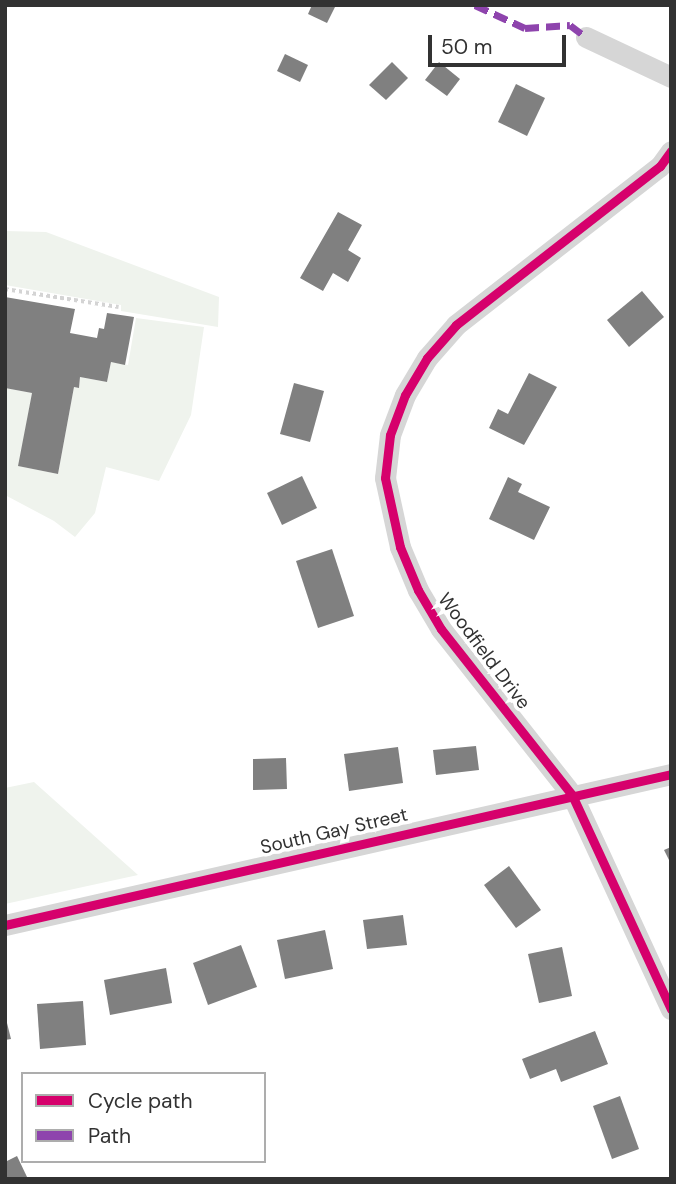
<!DOCTYPE html>
<html>
<head>
<meta charset="utf-8">
<style>
  body { margin:0 }
  #map { position:relative; width:676px; height:1184px; overflow:hidden; background:#fff; font-family:"DM Sans",sans-serif }
  div>[style] { position:absolute }
  [style*='--x'] { left:calc(var(--x)*1px); top:calc(var(--y)*1px); width:calc(var(--w)*1px); rotate:calc(var(--a)*1deg) }
  .green>* { inset:0; background:#eff3ed }
  .building>* { inset:0; background:#808080 }
  .path>* { height:3.5px; margin-top:-1.75px; transform-origin:0; background:repeating-linear-gradient(90deg,#d4d4d4 0 3.5px,transparent 0 7px) }
  .minor>* { height:21px; margin:-10.5px; padding:0 10.5px; transform-origin:10.5px; border-radius:10.5px; background:#d6d6d6 }
  .quiet>* { height:7px; margin-top:-3.5px; transform-origin:0; background:repeating-linear-gradient(90deg,#8e44ad 0 14px,transparent 0 21px) }
  .cycleway>* { height:9px; margin:-4.5px; padding:0 4.5px; transform-origin:4.5px; border-radius:4.5px; background:#d6006c }
  span { translate:-50% -50%; white-space:nowrap; text-align:center; line-height:1.15; -webkit-text-stroke:7px #fff; paint-order:stroke }
  .street-label { font-size:19px; color:#323232 }
  .frame { position:absolute; inset:0; border:7px solid #323232; pointer-events:none }
  .legend { position:absolute; left:21px; top:1072px; width:245px; height:91px; box-sizing:border-box; background:#fff; border:2px solid #adadad; margin:0; padding:9px 12px; list-style:none; font-size:21px; color:#323232 }
  .legend li { display:flex; align-items:center; gap:14px; height:35px }
  .legend b { width:35px; border:2px solid #adadad }
  .scale { position:absolute; left:428px; top:35px; width:138px; height:32px; box-sizing:border-box; border:4px solid #323232; border-top:0; padding-left:9px; font-size:21px; line-height:24px; white-space:nowrap; color:#323232; -webkit-text-stroke:5px #fff; paint-order:stroke }
</style>
</head>
<body>
<div id="map">
  <div class="green">
    <i style="clip-path:polygon(5px 231px,46px 232px,219px 297px,218px 327px,121px 311px,121px 305px,5px 285px)"></i>
    <i style="clip-path:polygon(136px 318px,204px 327px,191px 415px,159px 481px,106px 467px,95px 513px,75px 537px,54px 521px,5px 495px,5px 388px,32px 393px,19px 466px,58px 474px,74px 387px,79px 388px,80px 377px,107px 382px,111px 362px,128px 365px)"></i>
    <i style="clip-path:polygon(34px 782px,138px 875px,5px 904px,5px 788px)"></i>
  </div>
  <div class="building">
    <i style="clip-path:polygon(312px 5px,336px 5px,327px 23px,308px 14px)"></i>
    <i style="clip-path:polygon(285px 54px,308px 65px,300px 82px,277px 71px)"></i>
    <i style="clip-path:polygon(392px 62px,408px 78px,386px 100px,369px 85px)"></i>
    <i style="clip-path:polygon(439px 62px,460px 79px,447px 96px,425px 80px)"></i>
    <i style="clip-path:polygon(516px 84px,545px 98px,527px 136px,498px 122px)"></i>
    <i style="clip-path:polygon(338px 212px,362px 225px,348px 250px,361px 258px,348px 282px,333px 273px,323px 291px,300px 278px)"></i>
    <i style="clip-path:polygon(642px 291px,664px 317px,629px 347px,607px 320px)"></i>
    <i style="clip-path:polygon(5px 297px,75px 309px,70px 333px,97px 338px,99px 328px,104px 329px,107px 313px,134px 317px,125px 365px,111px 362px,107px 382px,80px 377px,79px 388px,74px 387px,58px 474px,18px 466px,32px 393px,5px 388px)"></i>
    <i style="clip-path:polygon(529px 373px,557px 387px,524px 445px,489px 428px,498px 409px,508px 414px)"></i>
    <i style="clip-path:polygon(294px 383px,324px 391px,310px 442px,280px 434px)"></i>
    <i style="clip-path:polygon(302px 476px,317px 508px,282px 525px,267px 493px)"></i>
    <i style="clip-path:polygon(508px 477px,522px 484px,518px 492px,550px 507px,534px 540px,489px 519px)"></i>
    <i style="clip-path:polygon(332px 549px,354px 616px,318px 628px,296px 561px)"></i>
    <i style="clip-path:polygon(476px 746px,479px 770px,436px 775px,433px 750px)"></i>
    <i style="clip-path:polygon(398px 747px,403px 783px,349px 791px,344px 754px)"></i>
    <i style="clip-path:polygon(286px 758px,287px 789px,253px 790px,253px 759px)"></i>
    <i style="clip-path:polygon(671px 847px,671px 864px,664px 850px)"></i>
    <i style="clip-path:polygon(509px 866px,541px 910px,516px 928px,484px 885px)"></i>
    <i style="clip-path:polygon(403px 915px,407px 945px,367px 949px,363px 920px)"></i>
    <i style="clip-path:polygon(325px 930px,333px 969px,285px 979px,277px 940px)"></i>
    <i style="clip-path:polygon(241px 945px,257px 987px,208px 1005px,193px 963px)"></i>
    <i style="clip-path:polygon(562px 947px,572px 996px,539px 1003px,528px 954px)"></i>
    <i style="clip-path:polygon(166px 968px,172px 1003px,110px 1015px,104px 980px)"></i>
    <i style="clip-path:polygon(83px 1001px,86px 1045px,40px 1049px,37px 1004px)"></i>
    <i style="clip-path:polygon(6px 1019px,11px 1039px,5px 1040px,5px 1020px)"></i>
    <i style="clip-path:polygon(595px 1031px,608px 1064px,561px 1082px,556px 1069px,530px 1079px,522px 1059px)"></i>
    <i style="clip-path:polygon(620px 1096px,639px 1149px,612px 1159px,593px 1106px)"></i>
    <i style="clip-path:polygon(17px 1156px,28px 1179px,5px 1179px,5px 1162px)"></i>
  </div>
  <div class="path">
    <i style="--x:5;--y:289;--w:115;--a:9"></i>
  </div>
  <div class="minor">
    <i style="--x:586;--y:37;--w:94;--a:25.2"></i>
    <i style="--x:671;--y:151;--w:19;--a:126"></i>
    <i style="--x:660;--y:166;--w:259;--a:142.1"></i>
    <i style="--x:456;--y:325;--w:44;--a:131.3"></i>
    <i style="--x:427;--y:358;--w:43;--a:120.7"></i>
    <i style="--x:405;--y:395;--w:43;--a:110.6"></i>
    <i style="--x:390;--y:435;--w:43;--a:96.6"></i>
    <i style="--x:385;--y:478;--w:71;--a:77.7"></i>
    <i style="--x:400;--y:547;--w:47;--a:67.3"></i>
    <i style="--x:418;--y:590;--w:45;--a:59.5"></i>
    <i style="--x:441;--y:629;--w:211;--a:51.7"></i>
    <i style="--x:572;--y:795;--w:236;--a:65.2"></i>
    <i style="--x:5;--y:925;--w:683;--a:-12.77"></i>
  </div>
  <div class="quiet">
    <i style="--x:475;--y:5;--w:55;--a:24.7"></i>
    <i style="--x:525;--y:28;--w:45;--a:-3.8"></i>
    <i style="--x:570;--y:25;--w:20;--a:37"></i>
  </div>
  <div class="cycleway">
    <i style="--x:671;--y:151;--w:19;--a:126"></i>
    <i style="--x:660;--y:166;--w:259;--a:142.1"></i>
    <i style="--x:456;--y:325;--w:44;--a:131.3"></i>
    <i style="--x:427;--y:358;--w:43;--a:120.7"></i>
    <i style="--x:405;--y:395;--w:43;--a:110.6"></i>
    <i style="--x:390;--y:435;--w:43;--a:96.6"></i>
    <i style="--x:385;--y:478;--w:71;--a:77.7"></i>
    <i style="--x:400;--y:547;--w:47;--a:67.3"></i>
    <i style="--x:418;--y:590;--w:45;--a:59.5"></i>
    <i style="--x:441;--y:629;--w:211;--a:51.7"></i>
    <i style="--x:572;--y:795;--w:236;--a:65.2"></i>
    <i style="--x:5;--y:925;--w:683;--a:-12.77"></i>
  </div>
  <div class="street-label">
    <span style="left:484px;top:651px;rotate:53deg">Woodfield Drive</span>
    <span style="left:334px;top:831px;rotate:-13deg">South Gay Street</span>
  </div>
  <div class="frame"></div>
  <ul class="legend">
  <li><b style="height:9px;background:#d6006c"></b>Cycle path</li>
  <li><b style="height:9px;background:#8e44ad"></b>Path</li>
  </ul>
  <div class="scale">50 m</div>
</div>
</body>
</html>
